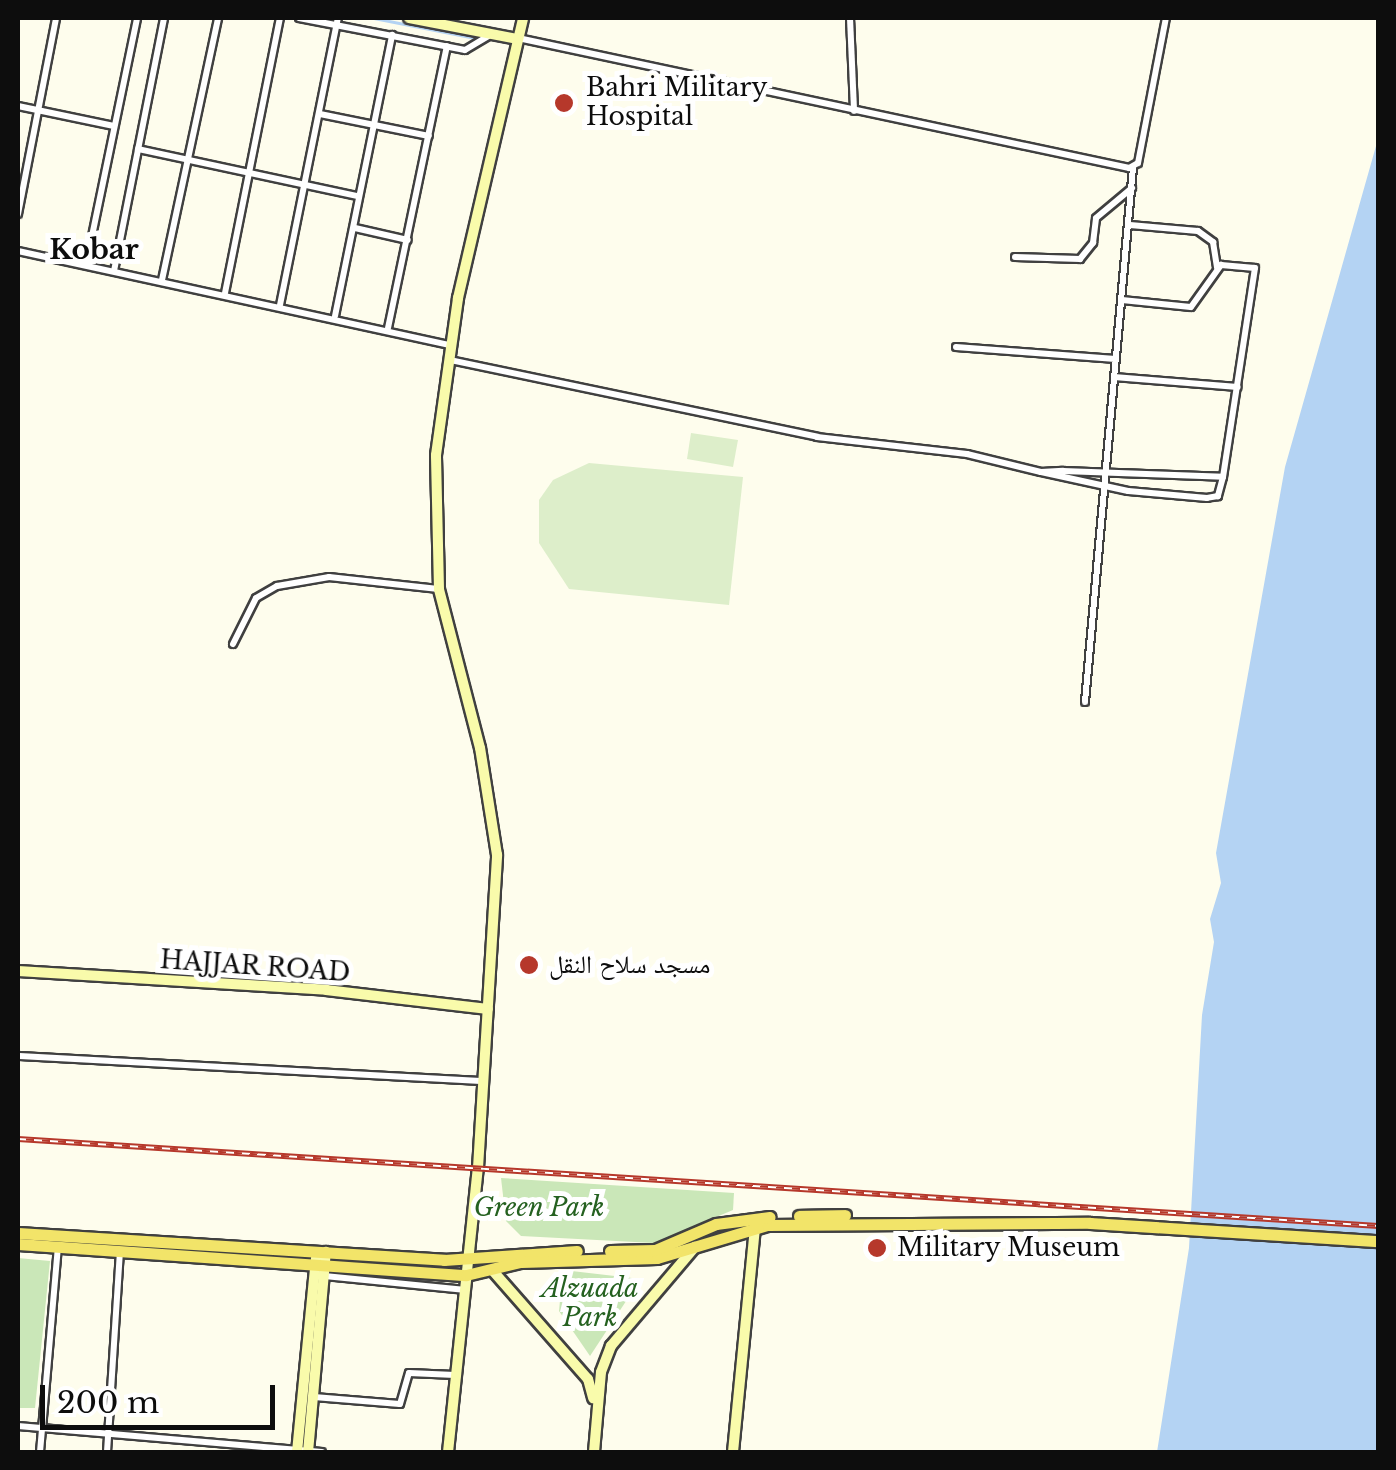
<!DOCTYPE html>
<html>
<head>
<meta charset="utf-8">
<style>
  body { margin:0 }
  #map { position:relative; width:1396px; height:1470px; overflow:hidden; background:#fefded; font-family:"Libre Baskerville","Noto Naskh Arabic",serif }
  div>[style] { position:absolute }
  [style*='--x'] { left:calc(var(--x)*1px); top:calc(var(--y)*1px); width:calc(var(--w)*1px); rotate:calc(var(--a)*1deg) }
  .green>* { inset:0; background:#cae7b8 }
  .pitch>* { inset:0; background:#ddeeca }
  .water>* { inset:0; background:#b4d3f3 }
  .stream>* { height:2.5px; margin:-1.25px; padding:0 1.25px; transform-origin:1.25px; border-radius:1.25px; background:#b4d3f3 }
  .roads { filter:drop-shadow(2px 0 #404040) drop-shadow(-2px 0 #404040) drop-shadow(0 2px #404040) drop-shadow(0 -2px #404040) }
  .street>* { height:6px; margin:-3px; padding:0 3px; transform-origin:3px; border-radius:3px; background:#fff }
  .secondary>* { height:10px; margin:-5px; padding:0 5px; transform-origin:5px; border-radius:5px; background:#f9fbab }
  .primary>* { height:11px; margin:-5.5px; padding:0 5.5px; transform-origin:5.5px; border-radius:5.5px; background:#f2e469 }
  .rail>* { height:6px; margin-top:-3px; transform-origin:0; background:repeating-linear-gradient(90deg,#fff 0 8px,#b6382b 0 16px); box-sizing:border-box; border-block:2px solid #b6382b }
  .dots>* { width:28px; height:28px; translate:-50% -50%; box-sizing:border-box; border:5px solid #fff; border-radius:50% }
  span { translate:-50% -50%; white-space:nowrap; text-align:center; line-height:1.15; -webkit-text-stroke:10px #fff; paint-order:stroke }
  .poi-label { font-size:25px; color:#0d0d0d }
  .left { translate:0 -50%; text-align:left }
  .street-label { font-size:25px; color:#0d0d0d }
  .park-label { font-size:25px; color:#256120; font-style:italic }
  .neighbourhood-label { font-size:28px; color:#0d0d0d; font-weight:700 }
  .frame { position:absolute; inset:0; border:20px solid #0d0d0d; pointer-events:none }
  .scale { position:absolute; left:40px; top:1385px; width:235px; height:45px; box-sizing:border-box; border:5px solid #0d0d0d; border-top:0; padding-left:12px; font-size:30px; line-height:35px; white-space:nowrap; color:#0d0d0d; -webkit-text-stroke:8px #fff; paint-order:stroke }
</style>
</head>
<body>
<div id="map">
  <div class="green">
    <i style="clip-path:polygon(501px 1178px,734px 1193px,733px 1210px,654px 1243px,521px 1236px,506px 1221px)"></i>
    <i style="clip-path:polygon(18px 1258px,50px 1261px,35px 1408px,18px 1408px)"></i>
    <i style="clip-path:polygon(563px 1270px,632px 1278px,634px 1289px,590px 1356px,559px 1311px)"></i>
  </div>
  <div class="pitch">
    <i style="clip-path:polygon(691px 433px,738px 440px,733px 467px,687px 459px)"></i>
    <i style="clip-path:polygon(589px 463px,743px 477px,729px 605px,569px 589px,539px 543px,539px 500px,553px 480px)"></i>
  </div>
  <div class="water">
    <i style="clip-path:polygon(1378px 139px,1378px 1452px,1157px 1452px,1189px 1248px,1202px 1015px,1214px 942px,1210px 919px,1221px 883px,1216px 853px,1285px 467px)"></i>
  </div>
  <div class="stream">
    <i style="--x:374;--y:18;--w:103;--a:11.2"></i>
  </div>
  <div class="roads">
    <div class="street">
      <i style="--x:299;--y:18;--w:169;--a:10.9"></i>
      <i style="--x:465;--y:50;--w:29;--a:-31"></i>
      <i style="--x:850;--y:18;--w:93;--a:87.5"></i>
      <i style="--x:518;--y:38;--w:625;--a:12.01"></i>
      <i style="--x:1129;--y:168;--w:10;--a:-29"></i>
      <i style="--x:1138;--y:163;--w:148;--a:-79.1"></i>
      <i style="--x:18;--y:106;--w:98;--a:11.8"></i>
      <i style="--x:320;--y:114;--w:111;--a:11.4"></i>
      <i style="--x:138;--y:149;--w:224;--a:12.1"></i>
      <i style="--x:18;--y:214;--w:200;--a:-79"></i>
      <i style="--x:1130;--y:225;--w:68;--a:5"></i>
      <i style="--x:1198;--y:231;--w:19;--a:36"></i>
      <i style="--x:1213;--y:242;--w:26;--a:81"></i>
      <i style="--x:355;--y:228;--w:54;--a:12.8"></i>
      <i style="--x:18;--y:251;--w:442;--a:12.3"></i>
      <i style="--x:1015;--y:257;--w:65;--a:1.8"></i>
      <i style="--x:1080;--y:259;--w:21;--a:-51"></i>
      <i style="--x:1093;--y:243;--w:25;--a:-83"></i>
      <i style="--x:1096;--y:218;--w:47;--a:-39.8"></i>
      <i style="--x:86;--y:265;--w:252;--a:-78.3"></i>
      <i style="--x:114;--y:271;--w:258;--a:-78.8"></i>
      <i style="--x:162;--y:280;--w:268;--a:-77.9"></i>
      <i style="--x:225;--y:293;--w:280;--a:-78.7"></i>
      <i style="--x:1122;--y:300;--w:69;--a:5.8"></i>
      <i style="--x:1191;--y:307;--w:52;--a:-54.5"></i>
      <i style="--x:1221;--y:265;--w:34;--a:5"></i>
      <i style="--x:1255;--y:268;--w:211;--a:98.7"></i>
      <i style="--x:280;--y:305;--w:293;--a:-78.6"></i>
      <i style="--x:335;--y:316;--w:287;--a:-78.5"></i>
      <i style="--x:388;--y:328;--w:288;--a:-78.2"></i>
      <i style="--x:956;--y:347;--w:160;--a:4.3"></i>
      <i style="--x:450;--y:360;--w:375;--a:11.8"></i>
      <i style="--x:817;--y:437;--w:151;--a:6.5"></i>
      <i style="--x:967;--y:454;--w:76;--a:13.7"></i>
      <i style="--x:1114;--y:377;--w:124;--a:4.6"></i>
      <i style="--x:1041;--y:472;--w:22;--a:-3"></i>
      <i style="--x:1063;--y:471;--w:160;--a:2.1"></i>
      <i style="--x:1223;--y:477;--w:20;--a:105"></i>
      <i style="--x:1218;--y:496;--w:11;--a:170"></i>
      <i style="--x:1207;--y:498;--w:79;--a:-174.9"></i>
      <i style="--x:1128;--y:491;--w:89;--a:-167.7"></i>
      <i style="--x:233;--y:644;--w:51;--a:-63.4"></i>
      <i style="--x:256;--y:598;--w:24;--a:-30"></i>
      <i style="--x:277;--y:586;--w:53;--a:-9.8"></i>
      <i style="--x:329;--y:577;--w:110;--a:6.3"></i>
      <i style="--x:1085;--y:702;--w:537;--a:-84.87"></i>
      <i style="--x:18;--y:1056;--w:465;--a:3.1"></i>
      <i style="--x:325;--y:1276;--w:141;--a:5.7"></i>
      <i style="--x:314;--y:1397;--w:86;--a:4.7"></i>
      <i style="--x:400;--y:1404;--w:32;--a:-74"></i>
      <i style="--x:409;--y:1373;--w:46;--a:2.5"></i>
      <i style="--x:18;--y:1426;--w:305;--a:4.9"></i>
      <i style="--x:40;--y:1452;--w:207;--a:-85"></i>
      <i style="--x:107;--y:1452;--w:201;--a:-86.3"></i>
    </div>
    <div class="secondary">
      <i style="--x:409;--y:18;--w:110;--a:11"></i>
      <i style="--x:18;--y:971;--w:309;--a:3.5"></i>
      <i style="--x:326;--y:990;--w:163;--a:6.7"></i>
      <i style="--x:493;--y:1271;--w:144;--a:48.7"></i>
      <i style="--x:588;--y:1379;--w:20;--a:75"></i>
      <i style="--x:297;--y:1452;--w:195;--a:-84.4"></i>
      <i style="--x:308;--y:1452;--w:201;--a:-84.9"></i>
      <i style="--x:448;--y:1452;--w:286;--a:-84"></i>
      <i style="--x:478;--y:1168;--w:314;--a:-86.5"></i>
      <i style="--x:497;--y:855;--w:108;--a:-99"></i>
      <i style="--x:480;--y:748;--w:164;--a:-104.5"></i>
      <i style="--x:439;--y:589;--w:134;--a:-91.3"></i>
      <i style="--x:436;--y:455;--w:159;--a:-82"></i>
      <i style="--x:458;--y:298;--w:287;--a:-76.9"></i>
      <i style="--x:594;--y:1452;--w:80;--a:-85"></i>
      <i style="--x:601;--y:1372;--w:28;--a:-69"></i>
      <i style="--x:611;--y:1346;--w:130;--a:-49.7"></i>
      <i style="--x:733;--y:1452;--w:227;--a:-84.4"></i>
    </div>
    <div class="primary">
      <i style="--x:799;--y:1216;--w:46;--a:-1.2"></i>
      <i style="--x:18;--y:1233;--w:427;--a:3.6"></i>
      <i style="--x:444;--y:1260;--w:133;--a:-3.9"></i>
      <i style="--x:18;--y:1244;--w:449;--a:4"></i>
      <i style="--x:466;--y:1275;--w:56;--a:-13.5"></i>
      <i style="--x:520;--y:1262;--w:137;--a:-1.7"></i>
      <i style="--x:657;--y:1258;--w:115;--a:-16.7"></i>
      <i style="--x:767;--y:1225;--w:323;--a:-0.4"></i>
      <i style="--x:1090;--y:1223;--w:289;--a:3.6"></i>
      <i style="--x:610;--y:1251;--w:45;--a:-1.3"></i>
      <i style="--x:655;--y:1250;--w:66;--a:-23.1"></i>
      <i style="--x:716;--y:1224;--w:54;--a:-7.4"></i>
    </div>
  </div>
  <div class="rail">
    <i style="--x:18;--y:1139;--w:1363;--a:3.66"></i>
  </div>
  <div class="dots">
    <i style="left:564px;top:103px;background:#b6382b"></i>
    <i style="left:529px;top:965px;background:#b6382b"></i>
    <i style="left:877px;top:1248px;background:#b6382b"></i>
  </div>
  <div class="poi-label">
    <span class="left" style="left:586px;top:103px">Bahri Military<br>Hospital</span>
    <span class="left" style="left:549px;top:965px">مسجد سلاح النقل</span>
    <span class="left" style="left:897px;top:1248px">Military Museum</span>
  </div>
  <div class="street-label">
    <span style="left:255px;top:967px;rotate:4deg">HAJJAR ROAD</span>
  </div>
  <div class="park-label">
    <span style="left:539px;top:1208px">Green Park</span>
    <span style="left:590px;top:1304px">Alzuada<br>Park</span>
  </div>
  <div class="neighbourhood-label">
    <span style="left:94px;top:250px">Kobar</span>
  </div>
  <div class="frame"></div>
  <div class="scale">200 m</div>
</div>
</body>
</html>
